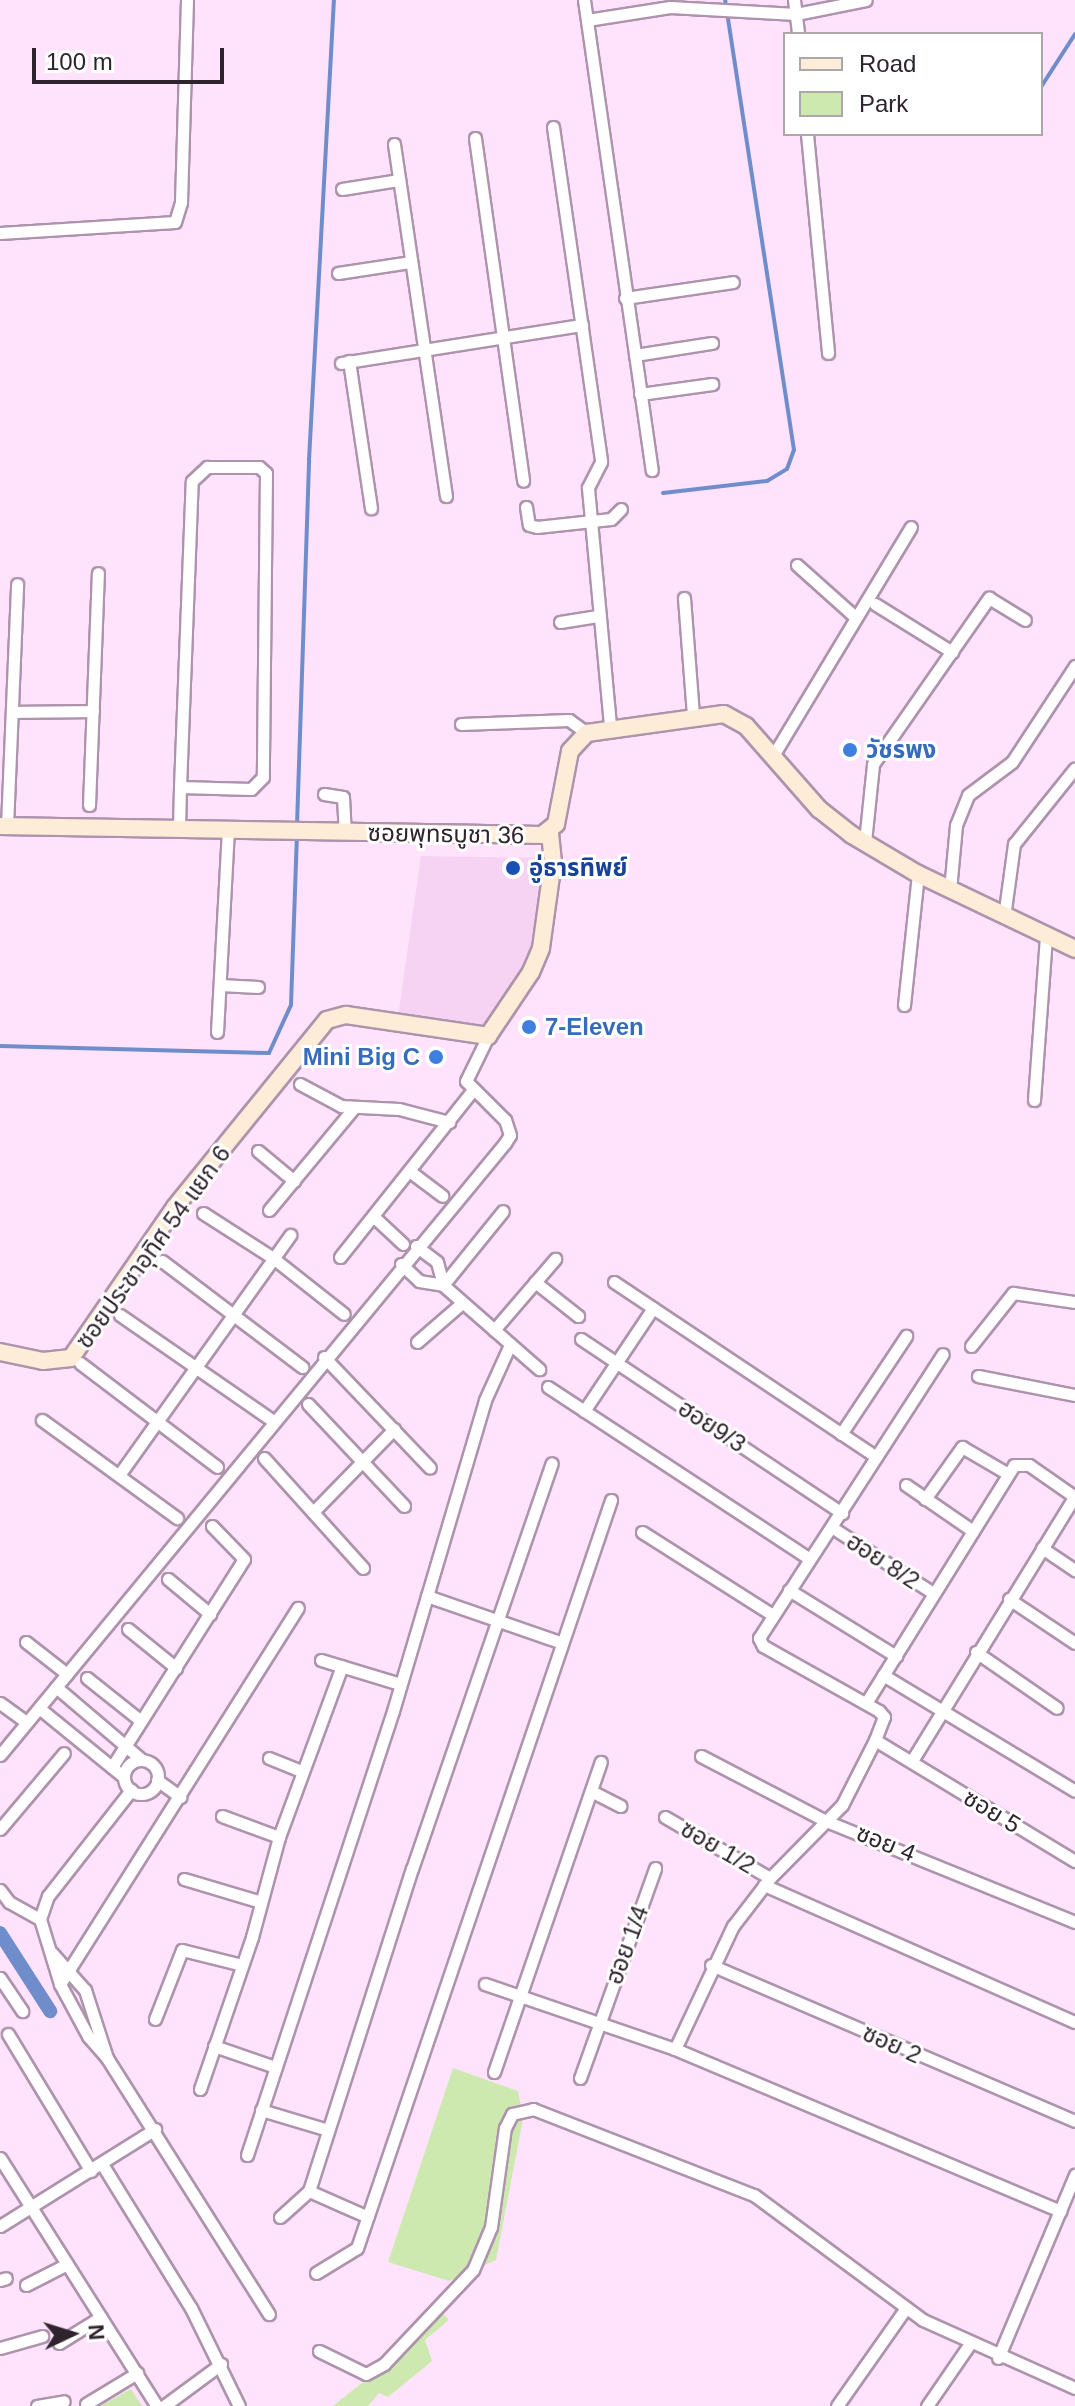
<!DOCTYPE html>
<html>
<head>
<meta charset="utf-8">
<style>
  body { margin:0 }
  #map { position:relative; width:1075px; height:2406px; overflow:hidden; background:#ffe2fc; font-family:Arial,"Noto Sans Thai",sans-serif }
  div>[style] { position:absolute }
  [style*='--x'] { left:calc(var(--x)*1px); top:calc(var(--y)*1px); width:calc(var(--w)*1px); rotate:calc(var(--a)*1deg) }
  .built>* { inset:0; background:#f6d3f3 }
  .green>* { inset:0; background:#cee9b0 }
  .stream>* { height:4px; margin:-2px; padding:0 2px; transform-origin:2px; border-radius:2px; background:#708dcb }
  .canal>* { height:14px; margin:-7px; padding:0 7px; transform-origin:7px; border-radius:7px; background:#708dcb }
  .roads { filter:drop-shadow(2px 0 #ae93ac) drop-shadow(-2px 0 #ae93ac) drop-shadow(0 2px #ae93ac) drop-shadow(0 -2px #ae93ac) }
  .street>* { height:11px; margin:-5.5px; padding:0 5.5px; transform-origin:5.5px; border-radius:5.5px; background:#fff }
  .street>.ring { margin:-5.5px; padding:0; box-sizing:content-box; background:none; border:11px solid #fff; border-radius:50% }
  .secondary>* { height:16px; margin:-8px; padding:0 8px; transform-origin:8px; border-radius:8px; background:#fdedd8 }
  .dots>* { width:22px; height:22px; translate:-50% -50%; box-sizing:border-box; border:4px solid #fff; border-radius:50% }
  span { translate:-50% -50%; white-space:nowrap; text-align:center; line-height:1.15; -webkit-text-stroke:6px #fff; paint-order:stroke }
  .shop-label { font-size:24px; color:#366cbe; font-weight:700 }
  .left { translate:0 -50%; text-align:left }
  .right { translate:-100% -50%; text-align:right }
  .street-label { font-size:24px; color:#2f242e }
  .transit-label { font-size:24px; color:#164399; font-weight:700 }
  .legend { position:absolute; left:783px; top:32px; width:260px; height:104px; box-sizing:border-box; background:#fff; border:2px solid #aca7ab; margin:0; padding:10px 14px; list-style:none; font-size:24px; color:#2f242e }
  .legend li { display:flex; align-items:center; gap:16px; height:40px }
  .legend b { width:40px; border:2px solid #aca7ab }
  .north { position:absolute; left:32px; top:2294px; width:80px; height:80px; -webkit-text-stroke:6px #fff; paint-order:stroke; rotate:86deg; font-size:22px; font-weight:700; line-height:32px; text-align:center; color:#2f242e }
  .north::after { content:''; display:block; margin:auto; width:28px; height:36px; background:#2f242e; clip-path:polygon(50% 0,100% 100%,50% 72%,0 100%) }
  .scale { position:absolute; left:32px; top:48px; width:192px; height:36px; box-sizing:border-box; border:4px solid #2f242e; border-top:0; padding-left:10px; font-size:24px; line-height:28px; white-space:nowrap; color:#2f242e; -webkit-text-stroke:6px #fff; paint-order:stroke }
</style>
</head>
<body>
<div id="map">
  <div class="built">
    <i style="clip-path:polygon(421px 856px,549px 858px,527px 963px,486px 1029px,398px 1017px)"></i>
  </div>
  <div class="green">
    <i style="clip-path:polygon(453px 2068px,518px 2091px,523px 2119px,496px 2260px,449px 2281px,388px 2262px)"></i>
    <i style="clip-path:polygon(432px 2302px,449px 2320px,425px 2340px,432px 2361px,388px 2397px,379px 2393px,368px 2406px,333px 2406px,398px 2354px)"></i>
    <i style="clip-path:polygon(131px 2389px,142px 2406px,100px 2406px)"></i>
  </div>
  <div class="stream">
    <i style="--x:1041;--y:87;--w:63;--a:-57.3"></i>
    <i style="--x:663;--y:493;--w:105;--a:-6.6"></i>
    <i style="--x:767;--y:481;--w:23;--a:-31"></i>
    <i style="--x:787;--y:469;--w:20;--a:-70"></i>
    <i style="--x:794;--y:450;--w:455;--a:-98.7"></i>
    <i style="--x:297;--y:825;--w:365;--a:-88.1"></i>
    <i style="--x:309;--y:460;--w:461;--a:-86.9"></i>
    <i style="--x:0;--y:1046;--w:269;--a:1.5"></i>
    <i style="--x:269;--y:1053;--w:53;--a:-65.4"></i>
    <i style="--x:291;--y:1005;--w:172;--a:-88"></i>
  </div>
  <div class="canal">
    <i style="--x:0;--y:1933;--w:93;--a:57.3"></i>
  </div>
  <div class="roads">
    <div class="street">
      <i style="--x:584;--y:0;--w:475;--a:81.8"></i>
      <i style="--x:794;--y:0;--w:34;--a:83"></i>
      <i style="--x:587;--y:20;--w:84;--a:-8.9"></i>
      <i style="--x:670;--y:7;--w:126;--a:3.2"></i>
      <i style="--x:796;--y:14;--w:71;--a:-11.3"></i>
      <i style="--x:553;--y:127;--w:338;--a:81.8"></i>
      <i style="--x:601;--y:462;--w:29;--a:117"></i>
      <i style="--x:588;--y:488;--w:239;--a:84.7"></i>
      <i style="--x:807;--y:134;--w:220;--a:84.5"></i>
      <i style="--x:475;--y:138;--w:346;--a:82"></i>
      <i style="--x:394;--y:144;--w:356;--a:81.6"></i>
      <i style="--x:342;--y:189;--w:58;--a:-9"></i>
      <i style="--x:0;--y:233;--w:175;--a:-3.6"></i>
      <i style="--x:175;--y:222;--w:21;--a:-73"></i>
      <i style="--x:181;--y:202;--w:202;--a:-88.3"></i>
      <i style="--x:338;--y:273;--w:74;--a:-8.6"></i>
      <i style="--x:625;--y:298;--w:109;--a:-8.4"></i>
      <i style="--x:635;--y:355;--w:78;--a:-8.9"></i>
      <i style="--x:349;--y:361;--w:149;--a:81.5"></i>
      <i style="--x:341;--y:363;--w:244;--a:-9"></i>
      <i style="--x:640;--y:394;--w:73;--a:-7.9"></i>
      <i style="--x:207;--y:467;--w:52;--a:0"></i>
      <i style="--x:259;--y:467;--w:9;--a:41"></i>
      <i style="--x:266;--y:473;--w:304;--a:90.6"></i>
      <i style="--x:263;--y:777;--w:17;--a:135"></i>
      <i style="--x:251;--y:789;--w:71;--a:-178.4"></i>
      <i style="--x:180;--y:787;--w:306;--a:-87.8"></i>
      <i style="--x:192;--y:481;--w:21;--a:-43"></i>
      <i style="--x:526;--y:507;--w:18;--a:81"></i>
      <i style="--x:529;--y:525;--w:8;--a:14"></i>
      <i style="--x:537;--y:527;--w:74;--a:-6.2"></i>
      <i style="--x:611;--y:519;--w:14;--a:-45"></i>
      <i style="--x:797;--y:565;--w:76;--a:41.8"></i>
      <i style="--x:684;--y:598;--w:116;--a:85.6"></i>
      <i style="--x:875;--y:604;--w:91;--a:31.9"></i>
      <i style="--x:560;--y:622;--w:38;--a:-9"></i>
      <i style="--x:12;--y:712;--w:81;--a:-0.7"></i>
      <i style="--x:461;--y:724;--w:108;--a:-2.1"></i>
      <i style="--x:569;--y:720;--w:22;--a:36"></i>
      <i style="--x:774;--y:754;--w:265;--a:-58.9"></i>
      <i style="--x:324;--y:794;--w:19;--a:9"></i>
      <i style="--x:343;--y:797;--w:35;--a:87"></i>
      <i style="--x:89;--y:805;--w:232;--a:-87.8"></i>
      <i style="--x:7;--y:826;--w:242;--a:-87.6"></i>
      <i style="--x:179;--y:828;--w:41;--a:-88.6"></i>
      <i style="--x:865;--y:842;--w:78;--a:-84.1"></i>
      <i style="--x:873;--y:764;--w:203;--a:-55.1"></i>
      <i style="--x:989;--y:598;--w:42;--a:31.4"></i>
      <i style="--x:950;--y:890;--w:65;--a:-84.7"></i>
      <i style="--x:956;--y:825;--w:32;--a:-68"></i>
      <i style="--x:968;--y:795;--w:55;--a:-36.9"></i>
      <i style="--x:1012;--y:762;--w:115;--a:-56.7"></i>
      <i style="--x:1004;--y:917;--w:74;--a:-82.2"></i>
      <i style="--x:1014;--y:844;--w:97;--a:-51.2"></i>
      <i style="--x:220;--y:985;--w:38;--a:3"></i>
      <i style="--x:904;--y:1005;--w:132;--a:-83.9"></i>
      <i style="--x:217;--y:1032;--w:203;--a:-86.9"></i>
      <i style="--x:300;--y:1084;--w:47;--a:28.2"></i>
      <i style="--x:341;--y:1106;--w:58;--a:3"></i>
      <i style="--x:399;--y:1109;--w:52;--a:14.6"></i>
      <i style="--x:1034;--y:1100;--w:164;--a:-85.8"></i>
      <i style="--x:258;--y:1151;--w:47;--a:39.8"></i>
      <i style="--x:412;--y:1173;--w:38;--a:37"></i>
      <i style="--x:269;--y:1210;--w:131;--a:-50.3"></i>
      <i style="--x:203;--y:1213;--w:83;--a:32.7"></i>
      <i style="--x:273;--y:1258;--w:90;--a:38.3"></i>
      <i style="--x:373;--y:1216;--w:41;--a:43"></i>
      <i style="--x:416;--y:1246;--w:26;--a:37"></i>
      <i style="--x:437;--y:1262;--w:24;--a:75"></i>
      <i style="--x:443;--y:1285;--w:128;--a:41.2"></i>
      <i style="--x:340;--y:1257;--w:212;--a:-51.5"></i>
      <i style="--x:162;--y:1261;--w:176;--a:37.1"></i>
      <i style="--x:401;--y:1264;--w:25;--a:43"></i>
      <i style="--x:419;--y:1281;--w:24;--a:9"></i>
      <i style="--x:535;--y:1282;--w:55;--a:38.3"></i>
      <i style="--x:614;--y:1282;--w:314;--a:33.7"></i>
      <i style="--x:443;--y:1285;--w:95;--a:-51"></i>
      <i style="--x:120;--y:1315;--w:186;--a:34.7"></i>
      <i style="--x:494;--y:1330;--w:94;--a:-49.3"></i>
      <i style="--x:581;--y:1339;--w:314;--a:33.7"></i>
      <i style="--x:417;--y:1342;--w:60;--a:-40.9"></i>
      <i style="--x:971;--y:1346;--w:68;--a:-51.6"></i>
      <i style="--x:1013;--y:1293;--w:63;--a:8.3"></i>
      <i style="--x:324;--y:1357;--w:153;--a:46.3"></i>
      <i style="--x:80;--y:1363;--w:172;--a:37.2"></i>
      <i style="--x:978;--y:1376;--w:99;--a:11.1"></i>
      <i style="--x:548;--y:1387;--w:313;--a:33.3"></i>
      <i style="--x:308;--y:1404;--w:140;--a:46.7"></i>
      <i style="--x:584;--y:1411;--w:124;--a:-56.2"></i>
      <i style="--x:42;--y:1420;--w:167;--a:36"></i>
      <i style="--x:841;--y:1434;--w:118;--a:-56.4"></i>
      <i style="--x:264;--y:1458;--w:148;--a:48"></i>
      <i style="--x:119;--y:1475;--w:295;--a:-54.5"></i>
      <i style="--x:906;--y:1485;--w:81;--a:34.5"></i>
      <i style="--x:925;--y:1499;--w:64;--a:-54.6"></i>
      <i style="--x:962;--y:1447;--w:53;--a:30.4"></i>
      <i style="--x:313;--y:1512;--w:116;--a:-45.7"></i>
      <i style="--x:833;--y:1528;--w:119;--a:33"></i>
      <i style="--x:642;--y:1532;--w:155;--a:32.4"></i>
      <i style="--x:1042;--y:1548;--w:40;--a:34"></i>
      <i style="--x:168;--y:1579;--w:55;--a:39.8"></i>
      <i style="--x:789;--y:1590;--w:126;--a:31.7"></i>
      <i style="--x:427;--y:1596;--w:141;--a:19.1"></i>
      <i style="--x:1009;--y:1599;--w:79;--a:33.7"></i>
      <i style="--x:128;--y:1629;--w:62;--a:39.1"></i>
      <i style="--x:26;--y:1642;--w:52;--a:38"></i>
      <i style="--x:976;--y:1652;--w:98;--a:34.7"></i>
      <i style="--x:321;--y:1660;--w:83;--a:16.9"></i>
      <i style="--x:883;--y:1675;--w:224;--a:31.1"></i>
      <i style="--x:87;--y:1678;--w:69;--a:38.5"></i>
      <i style="--x:56;--y:1687;--w:113;--a:40.3"></i>
      <i style="--x:0;--y:1703;--w:32;--a:36"></i>
      <i style="--x:866;--y:1703;--w:280;--a:-58.1"></i>
      <i style="--x:1014;--y:1465;--w:15;--a:0"></i>
      <i style="--x:1029;--y:1465;--w:56;--a:34.8"></i>
      <i style="--x:39;--y:1708;--w:109;--a:39.1"></i>
      <i style="--x:875;--y:1740;--w:25;--a:-69"></i>
      <i style="--x:884;--y:1717;--w:8;--a:-130"></i>
      <i style="--x:879;--y:1711;--w:133;--a:-150.7"></i>
      <i style="--x:763;--y:1646;--w:9;--a:-117"></i>
      <i style="--x:759;--y:1638;--w:338;--a:-57.1"></i>
      <i style="--x:0;--y:1755;--w:793;--a:-50.47"></i>
      <i style="--x:505;--y:1143;--w:9;--a:-58"></i>
      <i style="--x:510;--y:1135;--w:16;--a:-108"></i>
      <i style="--x:505;--y:1120;--w:55;--a:-135"></i>
      <i style="--x:466;--y:1081;--w:50;--a:-63.9"></i>
      <i style="--x:701;--y:1756;--w:141;--a:27.5"></i>
      <i style="--x:826;--y:1821;--w:269;--a:22.1"></i>
      <i style="--x:269;--y:1758;--w:35;--a:22"></i>
      <i style="--x:913;--y:1759;--w:309;--a:-58.4"></i>
      <i class="ring" style="left:124px;top:1760px;width:23px;height:23px"></i>
      <i style="--x:112;--y:1767;--w:246;--a:-57.6"></i>
      <i style="--x:244;--y:1559;--w:46;--a:-134.1"></i>
      <i style="--x:157;--y:1780;--w:29;--a:36"></i>
      <i style="--x:591;--y:1791;--w:33;--a:27"></i>
      <i style="--x:222;--y:1816;--w:61;--a:20.2"></i>
      <i style="--x:665;--y:1817;--w:121;--a:30.2"></i>
      <i style="--x:0;--y:1829;--w:99;--a:-49.9"></i>
      <i style="--x:184;--y:1879;--w:80;--a:16.6"></i>
      <i style="--x:764;--y:1885;--w:340;--a:23.8"></i>
      <i style="--x:0;--y:1890;--w:15;--a:53"></i>
      <i style="--x:9;--y:1902;--w:35;--a:29"></i>
      <i style="--x:52;--y:1953;--w:50;--a:48.3"></i>
      <i style="--x:85;--y:1990;--w:71;--a:72.1"></i>
      <i style="--x:107;--y:2058;--w:29;--a:-131"></i>
      <i style="--x:88;--y:2036;--w:59;--a:-118.3"></i>
      <i style="--x:60;--y:1984;--w:68;--a:-107.1"></i>
      <i style="--x:40;--y:1919;--w:24;--a:-71"></i>
      <i style="--x:48;--y:1896;--w:135;--a:-51.9"></i>
      <i style="--x:711;--y:1965;--w:396;--a:23.2"></i>
      <i style="--x:0;--y:1978;--w:40;--a:56"></i>
      <i style="--x:60;--y:1984;--w:445;--a:-57.7"></i>
      <i style="--x:485;--y:1984;--w:201;--a:18.9"></i>
      <i style="--x:675;--y:2049;--w:418;--a:22.8"></i>
      <i style="--x:155;--y:2019;--w:74;--a:-68.6"></i>
      <i style="--x:182;--y:1950;--w:62;--a:14"></i>
      <i style="--x:8;--y:2034;--w:160;--a:58.8"></i>
      <i style="--x:214;--y:2046;--w:65;--a:19"></i>
      <i style="--x:675;--y:2049;--w:136;--a:-64.8"></i>
      <i style="--x:733;--y:1926;--w:61;--a:-52.4"></i>
      <i style="--x:770;--y:1878;--w:103;--a:-45.4"></i>
      <i style="--x:842;--y:1805;--w:73;--a:-63.1"></i>
      <i style="--x:875;--y:1740;--w:234;--a:31.2"></i>
      <i style="--x:107;--y:2058;--w:303;--a:57.7"></i>
      <i style="--x:494;--y:2072;--w:328;--a:-71"></i>
      <i style="--x:580;--y:2078;--w:223;--a:-70.3"></i>
      <i style="--x:200;--y:2089;--w:161;--a:-71.1"></i>
      <i style="--x:252;--y:1937;--w:104;--a:-74.9"></i>
      <i style="--x:279;--y:1837;--w:182;--a:-69.8"></i>
      <i style="--x:261;--y:2110;--w:70;--a:16.6"></i>
      <i style="--x:247;--y:2155;--w:467;--a:-71.8"></i>
      <i style="--x:393;--y:1711;--w:324;--a:-73.5"></i>
      <i style="--x:485;--y:1400;--w:60;--a:-65.6"></i>
      <i style="--x:0;--y:2158;--w:294;--a:57.7"></i>
      <i style="--x:102;--y:2164;--w:169;--a:58.3"></i>
      <i style="--x:191;--y:2308;--w:109;--a:63.9"></i>
      <i style="--x:309;--y:2191;--w:64;--a:23.8"></i>
      <i style="--x:280;--y:2217;--w:39;--a:-42"></i>
      <i style="--x:309;--y:2191;--w:338;--a:-72.3"></i>
      <i style="--x:412;--y:1869;--w:429;--a:-71"></i>
      <i style="--x:0;--y:2226;--w:183;--a:-32"></i>
      <i style="--x:316;--y:2273;--w:48;--a:-31.4"></i>
      <i style="--x:357;--y:2248;--w:790;--a:-71.24"></i>
      <i style="--x:0;--y:2280;--w:6;--a:-18"></i>
      <i style="--x:26;--y:2285;--w:46;--a:-27.1"></i>
      <i style="--x:59;--y:2343;--w:49;--a:-31.8"></i>
      <i style="--x:0;--y:2348;--w:44;--a:-15.9"></i>
      <i style="--x:319;--y:2351;--w:52;--a:26.1"></i>
      <i style="--x:366;--y:2374;--w:21;--a:-29"></i>
      <i style="--x:384;--y:2364;--w:129;--a:-46.6"></i>
      <i style="--x:473;--y:2270;--w:47;--a:-67.3"></i>
      <i style="--x:491;--y:2227;--w:100;--a:-82"></i>
      <i style="--x:505;--y:2128;--w:16;--a:-63"></i>
      <i style="--x:512;--y:2114;--w:22;--a:-13"></i>
      <i style="--x:533;--y:2109;--w:237;--a:21.3"></i>
      <i style="--x:754;--y:2195;--w:210;--a:36.5"></i>
      <i style="--x:923;--y:2320;--w:167;--a:24.1"></i>
      <i style="--x:998;--y:2358;--w:199;--a:-67.2"></i>
      <i style="--x:86;--y:2404;--w:60;--a:-31.3"></i>
      <i style="--x:37;--y:2406;--w:27;--a:-10"></i>
      <i style="--x:164;--y:2406;--w:71;--a:-36.4"></i>
      <i style="--x:837;--y:2406;--w:120;--a:-54.9"></i>
      <i style="--x:927;--y:2406;--w:74;--a:-55.5"></i>
    </div>
    <div class="secondary">
      <i style="--x:0;--y:826;--w:542;--a:0.95"></i>
      <i style="--x:542;--y:835;--w:18;--a:-38"></i>
      <i style="--x:556;--y:824;--w:74;--a:-79.1"></i>
      <i style="--x:570;--y:751;--w:25;--a:-47"></i>
      <i style="--x:587;--y:733;--w:138;--a:-7.9"></i>
      <i style="--x:724;--y:714;--w:25;--a:29"></i>
      <i style="--x:746;--y:726;--w:111;--a:48.7"></i>
      <i style="--x:819;--y:809;--w:42;--a:38.2"></i>
      <i style="--x:852;--y:835;--w:77;--a:30.6"></i>
      <i style="--x:918;--y:874;--w:174;--a:25.5"></i>
      <i style="--x:0;--y:1352;--w:44;--a:11.8"></i>
      <i style="--x:43;--y:1361;--w:28;--a:-6"></i>
      <i style="--x:71;--y:1358;--w:183;--a:-55.4"></i>
      <i style="--x:175;--y:1207;--w:241;--a:-50.9"></i>
      <i style="--x:327;--y:1020;--w:20;--a:-15"></i>
      <i style="--x:346;--y:1015;--w:144;--a:8.4"></i>
      <i style="--x:488;--y:1036;--w:77;--a:-56.1"></i>
      <i style="--x:531;--y:972;--w:26;--a:-67"></i>
      <i style="--x:541;--y:948;--w:87;--a:-82.1"></i>
      <i style="--x:553;--y:862;--w:31;--a:-96"></i>
    </div>
  </div>
  <div class="dots">
    <i style="left:850px;top:750px;background:#3f7fe0"></i>
    <i style="left:513px;top:868px;background:#1a4fb4"></i>
    <i style="left:529px;top:1027px;background:#3f7fe0"></i>
    <i style="left:436px;top:1057px;background:#3f7fe0"></i>
  </div>
  <div class="shop-label">
    <span class="left" style="left:866px;top:750px">วัชรพง</span>
    <span class="left" style="left:545px;top:1027px">7-Eleven</span>
    <span class="right" style="left:420px;top:1057px">Mini Big C</span>
  </div>
  <div class="street-label">
    <span style="left:446px;top:834px;rotate:1deg">ซอยพุทธบูชา 36</span>
    <span style="left:153px;top:1247px;rotate:-54deg">ซอยประชาอุทิศ 54 แยก 6</span>
    <span style="left:712px;top:1426px;rotate:33deg">ฮอย9/3</span>
    <span style="left:883px;top:1561px;rotate:33deg">ฮอย 8/2</span>
    <span style="left:992px;top:1811px;rotate:31deg">ซอย 5</span>
    <span style="left:886px;top:1843px;rotate:22deg">ซอย 4</span>
    <span style="left:718px;top:1847px;rotate:30deg">ซอย 1/2</span>
    <span style="left:627px;top:1945px;rotate:-70deg">ฮอย 1/4</span>
    <span style="left:892px;top:2044px;rotate:24deg">ซอย 2</span>
  </div>
  <div class="transit-label">
    <span class="left" style="left:529px;top:868px">อู่ธารทิพย์</span>
  </div>
  <ul class="legend">
  <li><b style="height:10px;background:#fdedd8"></b>Road</li>
  <li><b style="height:22px;background:#cee9b0"></b>Park</li>
  </ul>
  <div class="north">N</div>
  <div class="scale">100 m</div>
</div>
</body>
</html>
